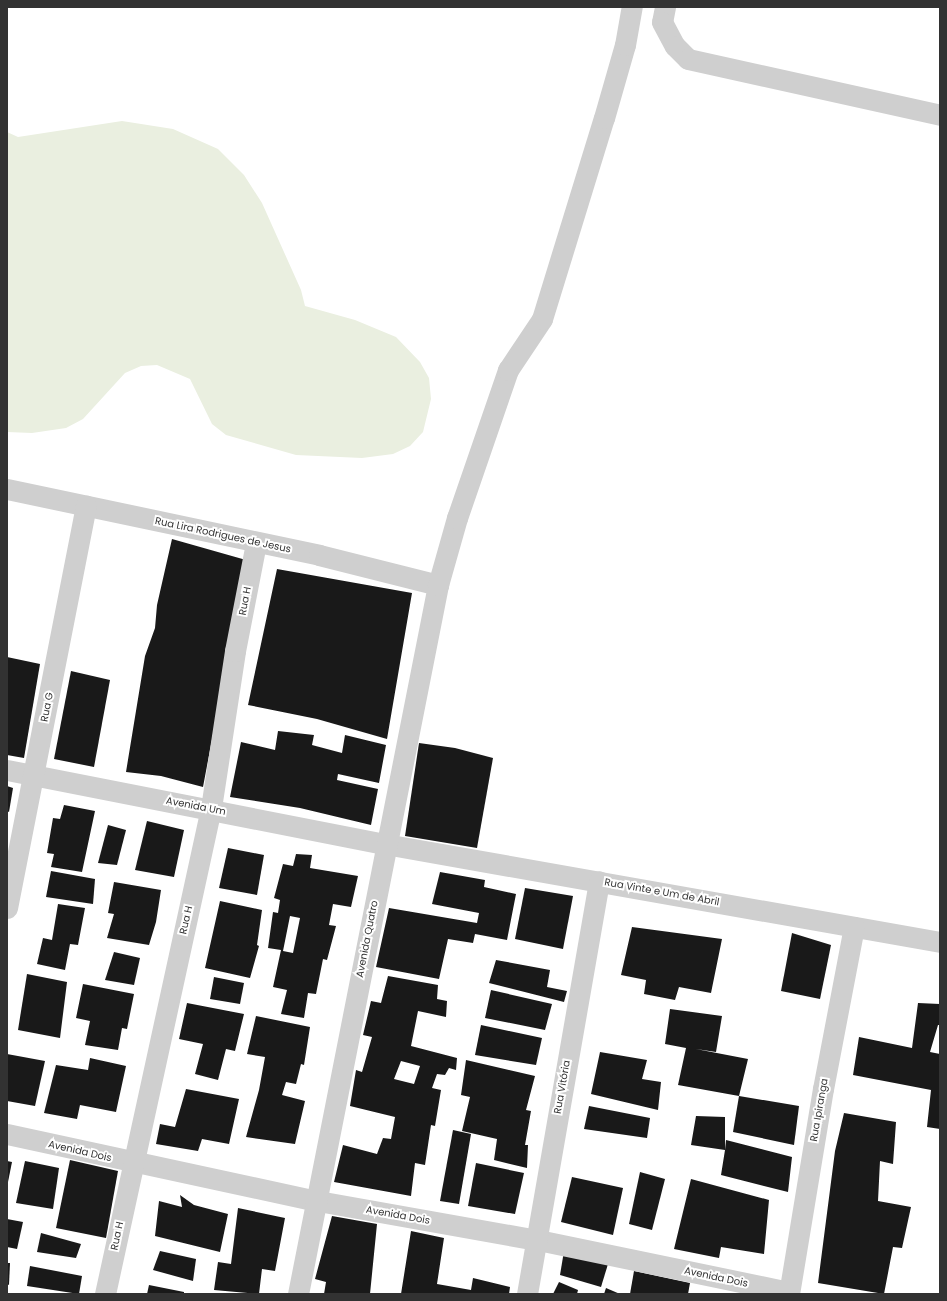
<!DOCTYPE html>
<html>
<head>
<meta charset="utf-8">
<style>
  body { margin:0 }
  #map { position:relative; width:947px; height:1301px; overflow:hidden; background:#fff; font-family:Poppins,sans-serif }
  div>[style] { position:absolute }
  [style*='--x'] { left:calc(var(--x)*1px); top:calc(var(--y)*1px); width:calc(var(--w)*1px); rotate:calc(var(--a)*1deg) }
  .green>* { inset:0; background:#eaefe0 }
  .building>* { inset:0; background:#191919 }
  .street>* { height:21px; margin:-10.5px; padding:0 10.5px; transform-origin:10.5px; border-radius:10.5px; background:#cfcfcf }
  span { translate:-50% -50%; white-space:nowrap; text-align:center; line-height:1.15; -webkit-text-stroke:4px #fff; paint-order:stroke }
  .street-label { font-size:10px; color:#323232 }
  .frame { position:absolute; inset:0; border:8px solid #323232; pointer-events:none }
</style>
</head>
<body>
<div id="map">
  <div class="green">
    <i style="clip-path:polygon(122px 121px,173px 129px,218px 149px,244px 175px,262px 203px,301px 290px,305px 306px,355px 320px,396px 337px,420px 362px,429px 378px,431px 399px,423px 432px,410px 446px,393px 454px,362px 458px,296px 455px,226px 435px,212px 424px,190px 379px,157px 365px,141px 366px,125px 373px,83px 419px,66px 428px,32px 433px,7px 432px,7px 132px,18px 137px)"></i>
  </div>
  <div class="building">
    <i style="clip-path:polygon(172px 539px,246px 560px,203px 787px,161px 776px,126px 772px,145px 656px,155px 628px,157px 605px)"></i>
    <i style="clip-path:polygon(277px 569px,412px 593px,387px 739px,317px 719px,248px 705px)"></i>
    <i style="clip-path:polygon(7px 657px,40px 664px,24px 758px,7px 755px)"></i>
    <i style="clip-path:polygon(71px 671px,110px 680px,94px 767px,54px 759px)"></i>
    <i style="clip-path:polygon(278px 731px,314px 735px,312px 745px,342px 753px,345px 735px,386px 745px,379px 783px,338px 774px,337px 780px,378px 789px,371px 825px,300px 808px,230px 797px,241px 742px,275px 750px)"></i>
    <i style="clip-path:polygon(419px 743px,455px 748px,493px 758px,477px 848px,405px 836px)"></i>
    <i style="clip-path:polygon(7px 786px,13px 788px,9px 812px,7px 811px)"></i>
    <i style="clip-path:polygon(64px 805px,95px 811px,82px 872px,51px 867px,54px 854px,47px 853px,53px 818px,60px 819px)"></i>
    <i style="clip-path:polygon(147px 821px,184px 830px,174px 877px,135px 870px)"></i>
    <i style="clip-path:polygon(108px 825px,126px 830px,117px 865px,98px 863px)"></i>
    <i style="clip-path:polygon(228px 848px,264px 855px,257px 895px,219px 888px)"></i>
    <i style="clip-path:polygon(evenodd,296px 854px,312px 855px,310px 868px,358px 876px,351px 907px,333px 904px,329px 925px,336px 926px,327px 960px,323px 959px,316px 994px,308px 993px,304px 1018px,281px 1014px,287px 990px,273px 987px,281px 950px,268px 948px,273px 912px,278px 913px,280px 900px,274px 898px,283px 864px,293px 866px,296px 854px,290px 916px,300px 918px,293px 953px,283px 951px,290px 916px)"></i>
    <i style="clip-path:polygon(51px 871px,95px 879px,93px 904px,46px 897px)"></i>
    <i style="clip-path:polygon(440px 872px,485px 880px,484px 887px,516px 894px,507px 940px,475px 934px,473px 943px,448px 939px,439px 979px,376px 967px,389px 908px,477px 923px,479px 913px,432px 904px)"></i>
    <i style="clip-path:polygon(114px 882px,161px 890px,156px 922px,149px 945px,107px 938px,114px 914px,108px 913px)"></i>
    <i style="clip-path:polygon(525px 888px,573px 896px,563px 949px,515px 939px)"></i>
    <i style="clip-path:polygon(220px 901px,262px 910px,257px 945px,259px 946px,250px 978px,205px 968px)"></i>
    <i style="clip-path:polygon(58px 904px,85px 908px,78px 945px,70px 944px,65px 970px,37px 964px,43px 938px,52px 940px)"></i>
    <i style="clip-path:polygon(632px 927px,722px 939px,711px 993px,679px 987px,675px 1000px,644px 994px,646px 980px,621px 975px)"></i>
    <i style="clip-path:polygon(792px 933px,831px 945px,820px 999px,781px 991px)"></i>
    <i style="clip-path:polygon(114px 952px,140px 958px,134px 985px,105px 980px)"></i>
    <i style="clip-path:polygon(496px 960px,550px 970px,547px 987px,567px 991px,564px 1002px,489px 983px)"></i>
    <i style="clip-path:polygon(27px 974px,67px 982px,60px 1038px,18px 1030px)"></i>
    <i style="clip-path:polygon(evenodd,388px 976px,438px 985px,437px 999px,447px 1001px,446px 1017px,418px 1011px,411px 1046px,457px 1058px,456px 1070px,449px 1068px,445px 1075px,437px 1074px,432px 1088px,441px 1090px,435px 1126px,431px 1125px,425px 1165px,415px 1163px,411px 1196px,334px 1182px,343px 1145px,377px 1154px,383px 1138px,391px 1139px,395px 1117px,350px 1106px,356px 1070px,362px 1072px,372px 1037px,363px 1035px,371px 1001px,381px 1003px,388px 976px,401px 1061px,420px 1066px,414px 1084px,394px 1079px,401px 1061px)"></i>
    <i style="clip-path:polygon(214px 977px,244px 983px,240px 1004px,210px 999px)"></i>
    <i style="clip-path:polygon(83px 984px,134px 994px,127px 1029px,122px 1028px,118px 1050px,85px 1045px,90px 1021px,76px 1018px)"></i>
    <i style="clip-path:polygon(491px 990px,552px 1004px,545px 1030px,485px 1018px)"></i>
    <i style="clip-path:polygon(187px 1003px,244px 1014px,235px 1051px,226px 1049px,218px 1080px,195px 1074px,203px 1044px,179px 1039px)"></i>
    <i style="clip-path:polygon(918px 1003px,940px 1004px,940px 1025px,938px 1025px,930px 1052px,940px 1054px,940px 1129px,927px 1127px,931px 1090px,853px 1075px,859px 1037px,912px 1048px)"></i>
    <i style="clip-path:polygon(670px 1009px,722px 1016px,716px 1052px,696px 1049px,748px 1059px,739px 1096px,678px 1085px,686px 1048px,665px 1044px)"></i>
    <i style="clip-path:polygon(256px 1016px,310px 1027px,304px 1065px,301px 1064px,296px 1084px,286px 1082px,282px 1095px,305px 1101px,295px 1144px,246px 1137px,259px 1090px,265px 1057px,247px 1054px)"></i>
    <i style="clip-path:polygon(481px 1025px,542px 1038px,536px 1065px,475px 1055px)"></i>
    <i style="clip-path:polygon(600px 1052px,647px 1060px,642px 1079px,661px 1082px,658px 1110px,591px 1094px)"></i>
    <i style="clip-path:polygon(7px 1054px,45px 1061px,35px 1106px,7px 1101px)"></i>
    <i style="clip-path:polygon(90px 1058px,126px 1066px,116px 1112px,80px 1105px,77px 1119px,44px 1113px,56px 1065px,88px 1070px)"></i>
    <i style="clip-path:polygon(466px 1060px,535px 1076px,526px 1110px,531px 1111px,525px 1145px,528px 1145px,527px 1168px,494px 1160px,497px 1139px,462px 1131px,470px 1097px,461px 1095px)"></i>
    <i style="clip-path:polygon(186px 1089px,239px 1099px,229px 1144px,202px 1139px,198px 1151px,156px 1144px,160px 1124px,175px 1127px)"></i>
    <i style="clip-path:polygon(739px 1096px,799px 1106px,794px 1145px,733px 1132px)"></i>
    <i style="clip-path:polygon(589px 1106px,650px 1118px,647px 1138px,584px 1129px)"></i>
    <i style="clip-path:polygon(844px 1113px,896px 1122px,893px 1164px,880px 1161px,878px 1201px,911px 1207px,902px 1248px,893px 1247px,884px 1294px,818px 1283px,835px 1151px)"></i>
    <i style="clip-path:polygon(696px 1116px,725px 1117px,725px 1150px,726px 1140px,792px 1157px,788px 1192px,721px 1175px,725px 1150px,691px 1145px)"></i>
    <i style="clip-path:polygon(453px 1130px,471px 1134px,459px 1204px,440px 1201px)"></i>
    <i style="clip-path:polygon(70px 1160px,118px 1171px,106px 1238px,56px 1228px)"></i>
    <i style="clip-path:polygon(7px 1161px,12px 1162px,8px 1182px,7px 1182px)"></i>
    <i style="clip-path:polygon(25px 1161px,59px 1168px,53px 1209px,16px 1203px)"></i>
    <i style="clip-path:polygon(476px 1163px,524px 1173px,515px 1214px,468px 1206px)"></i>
    <i style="clip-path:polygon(640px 1172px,665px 1179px,652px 1230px,629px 1224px)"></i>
    <i style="clip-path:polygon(572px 1177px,623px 1188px,613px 1235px,561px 1222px)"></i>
    <i style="clip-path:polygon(691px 1179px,769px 1200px,764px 1254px,721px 1247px,719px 1258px,674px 1249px)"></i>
    <i style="clip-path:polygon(180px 1195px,194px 1205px,228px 1214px,220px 1252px,155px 1236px,159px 1201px,182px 1207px)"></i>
    <i style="clip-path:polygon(238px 1208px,285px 1218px,275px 1271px,262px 1269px,259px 1294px,214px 1290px,218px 1262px,231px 1264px)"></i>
    <i style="clip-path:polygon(332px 1216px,377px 1224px,370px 1294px,324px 1294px,326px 1282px,315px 1279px)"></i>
    <i style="clip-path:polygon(7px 1219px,23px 1222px,17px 1249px,7px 1247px)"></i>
    <i style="clip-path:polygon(411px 1231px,444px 1238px,437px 1284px,471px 1290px,473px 1278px,510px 1287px,509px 1294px,401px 1294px)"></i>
    <i style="clip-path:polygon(41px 1233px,81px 1244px,76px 1258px,37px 1252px)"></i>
    <i style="clip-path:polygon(160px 1251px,196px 1259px,193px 1281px,153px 1270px)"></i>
    <i style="clip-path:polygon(564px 1251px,608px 1264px,601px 1287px,560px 1275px)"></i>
    <i style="clip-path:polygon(7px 1263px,10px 1263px,9px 1285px,7px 1284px)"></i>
    <i style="clip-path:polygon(30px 1266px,82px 1276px,79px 1294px,27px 1286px)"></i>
    <i style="clip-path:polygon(634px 1271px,690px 1283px,688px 1294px,630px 1294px)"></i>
    <i style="clip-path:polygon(559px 1282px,578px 1290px,577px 1294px,553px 1294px)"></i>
    <i style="clip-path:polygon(149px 1285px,184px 1292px,184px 1294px,147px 1294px)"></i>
    <i style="clip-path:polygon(606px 1288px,620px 1294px,604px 1294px)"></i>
  </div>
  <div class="street">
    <i style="--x:665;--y:7;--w:15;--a:101"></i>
    <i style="--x:662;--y:22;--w:27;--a:62"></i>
    <i style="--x:675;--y:46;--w:18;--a:45"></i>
    <i style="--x:688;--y:59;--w:258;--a:12.5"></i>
    <i style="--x:7;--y:489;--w:319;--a:11.9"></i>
    <i style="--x:319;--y:555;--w:123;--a:14.1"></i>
    <i style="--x:7;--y:770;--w:385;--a:11.1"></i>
    <i style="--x:385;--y:844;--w:564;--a:10.01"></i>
    <i style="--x:7;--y:908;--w:410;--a:-78.9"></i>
    <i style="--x:7;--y:1134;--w:318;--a:12.2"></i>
    <i style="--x:318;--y:1201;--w:223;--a:10.1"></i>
    <i style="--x:538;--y:1240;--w:256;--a:11.7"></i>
    <i style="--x:105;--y:1294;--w:497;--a:-77.7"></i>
    <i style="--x:211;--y:808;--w:159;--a:-81.3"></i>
    <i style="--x:235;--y:651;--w:110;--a:-79"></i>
    <i style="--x:298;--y:1294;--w:723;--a:-78.83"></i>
    <i style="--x:438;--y:585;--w:70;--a:-74.2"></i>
    <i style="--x:457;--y:518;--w:157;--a:-71"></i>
    <i style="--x:508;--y:370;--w:61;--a:-56.3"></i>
    <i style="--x:542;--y:319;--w:210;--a:-72.9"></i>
    <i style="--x:604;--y:118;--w:76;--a:-74"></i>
    <i style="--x:625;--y:45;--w:39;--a:-80"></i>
    <i style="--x:527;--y:1294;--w:419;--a:-80.1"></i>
    <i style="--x:789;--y:1294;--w:208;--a:-80.6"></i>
    <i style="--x:823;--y:1089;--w:165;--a:-79.2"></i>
  </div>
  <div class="street-label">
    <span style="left:223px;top:535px;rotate:12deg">Rua Lira Rodrigues de Jesus</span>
    <span style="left:245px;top:601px;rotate:-79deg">Rua H</span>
    <span style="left:47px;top:707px;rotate:-79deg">Rua G</span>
    <span style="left:196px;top:806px;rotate:11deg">Avenida Um</span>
    <span style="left:662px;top:892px;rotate:10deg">Rua Vinte e Um de Abril</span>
    <span style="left:186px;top:920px;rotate:-77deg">Rua H</span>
    <span style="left:367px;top:939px;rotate:-79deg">Avenida Quatro</span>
    <span style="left:562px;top:1087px;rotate:-80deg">Rua Vitória</span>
    <span style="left:819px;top:1110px;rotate:-80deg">Rua Ipiranga</span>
    <span style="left:80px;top:1151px;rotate:13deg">Avenida Dois</span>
    <span style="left:398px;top:1215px;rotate:10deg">Avenida Dois</span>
    <span style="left:117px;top:1236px;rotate:-78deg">Rua H</span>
    <span style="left:716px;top:1277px;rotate:12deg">Avenida Dois</span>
  </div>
  <div class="frame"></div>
</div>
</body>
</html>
